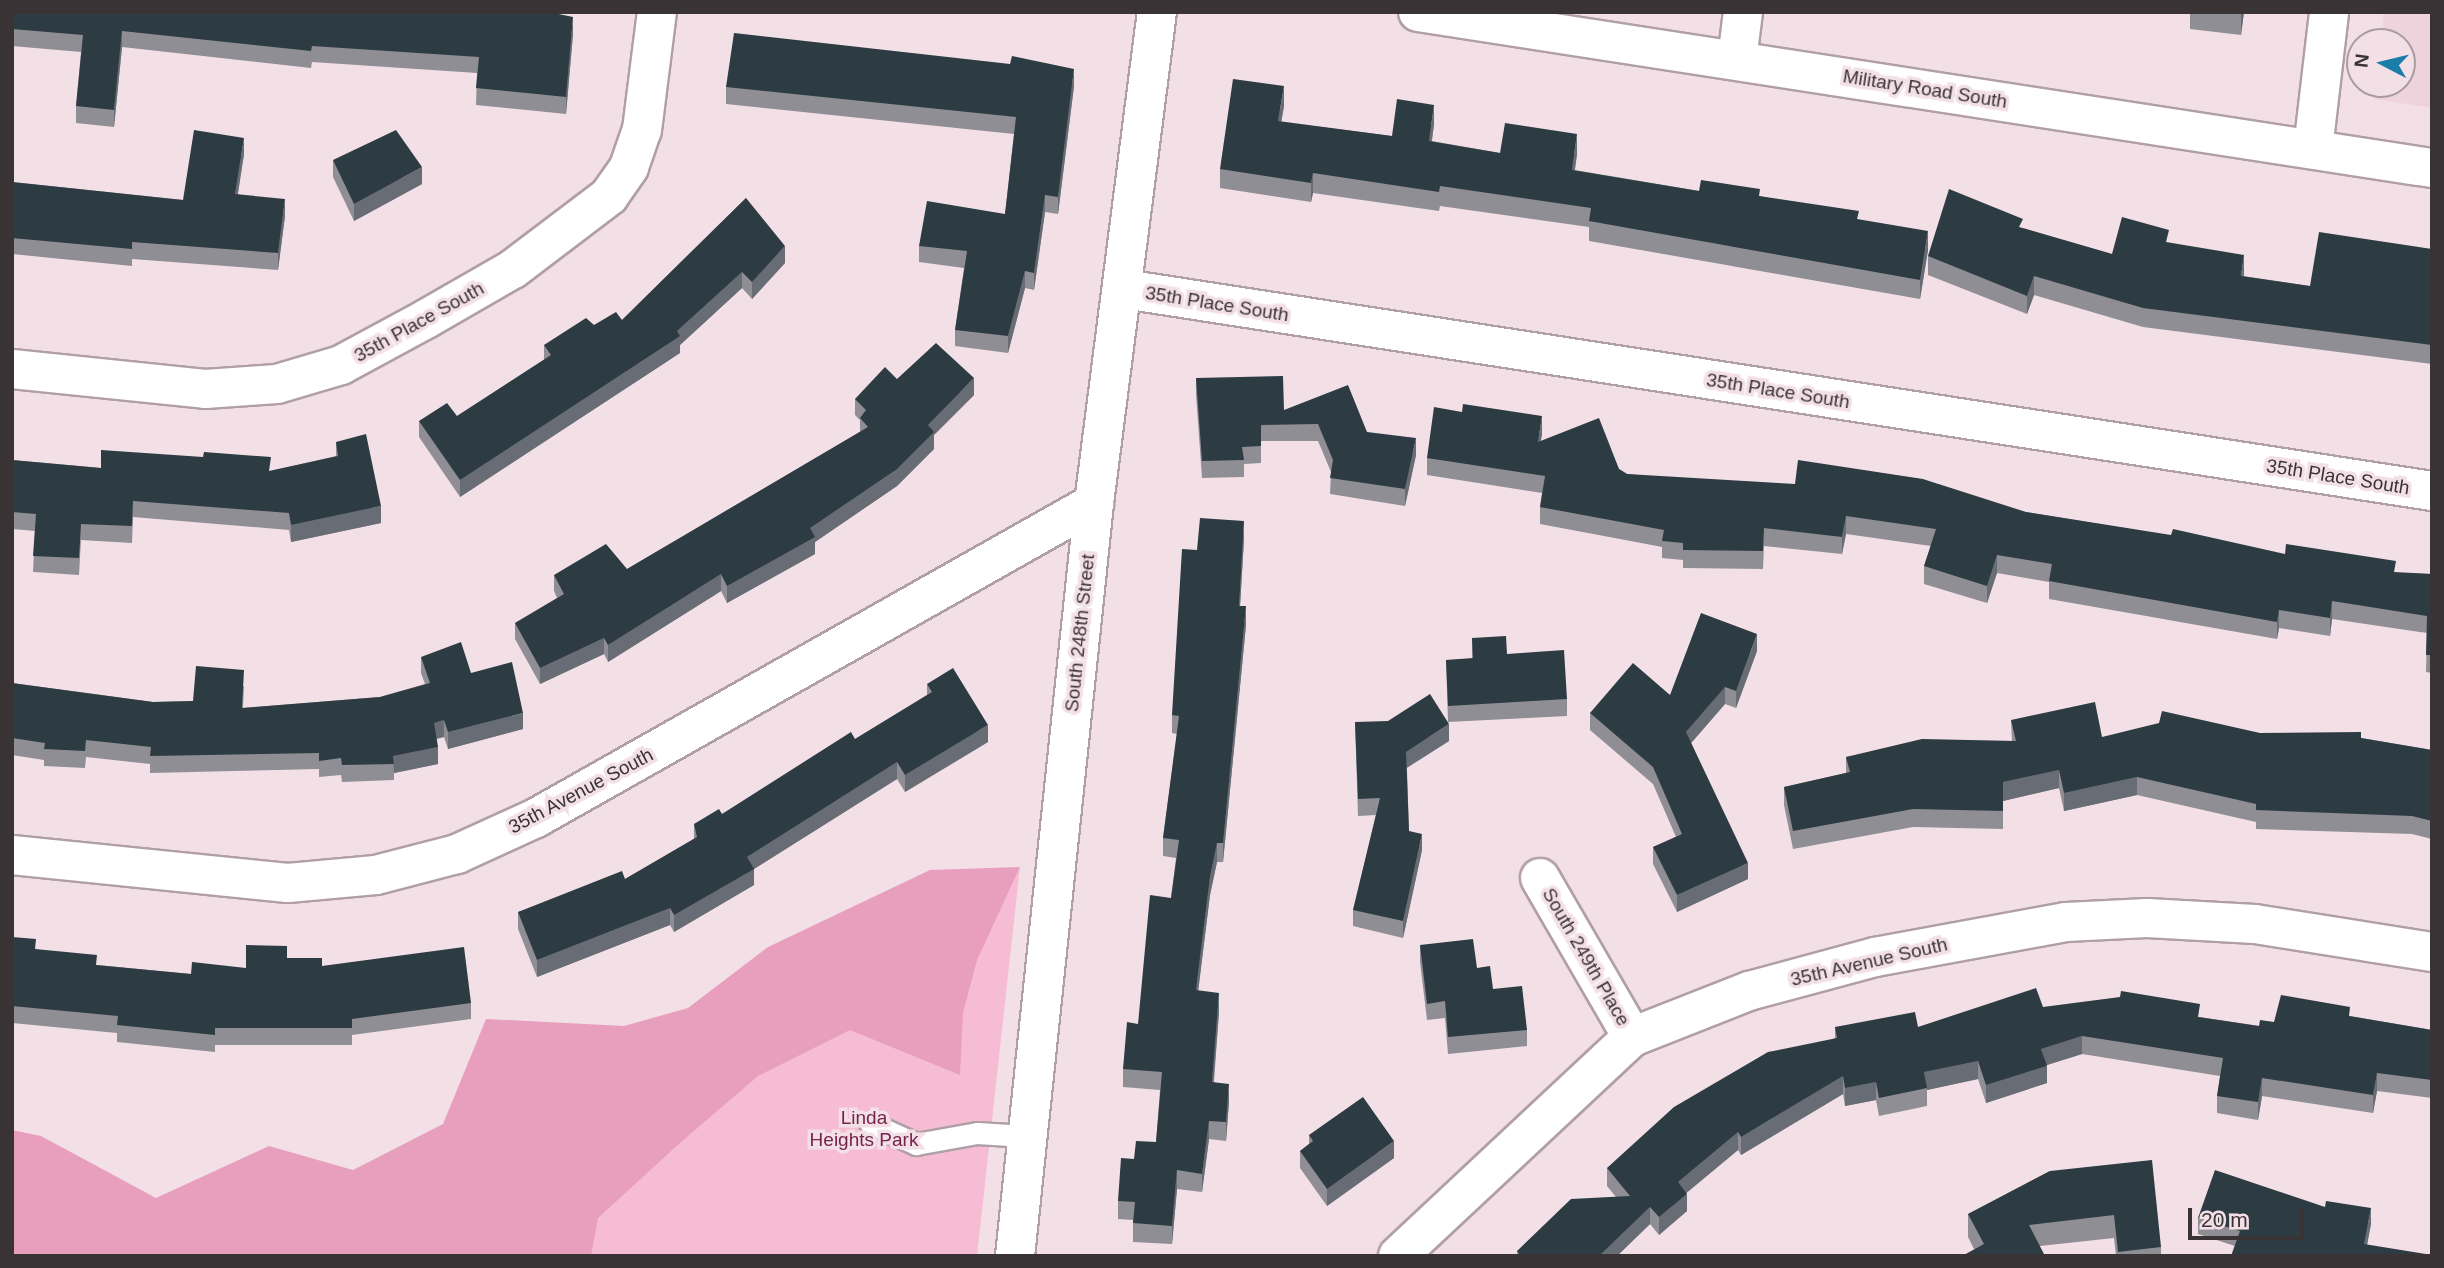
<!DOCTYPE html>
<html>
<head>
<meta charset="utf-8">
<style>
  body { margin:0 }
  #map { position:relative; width:2444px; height:1268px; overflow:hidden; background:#f3e0e7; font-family:Helvetica,sans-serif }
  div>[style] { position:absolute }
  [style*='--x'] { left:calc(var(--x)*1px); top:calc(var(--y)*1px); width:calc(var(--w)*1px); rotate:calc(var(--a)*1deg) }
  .built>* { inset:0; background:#eed3dd }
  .green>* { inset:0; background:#f6bcd3 }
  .forest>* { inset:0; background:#e89fbd }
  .roads { filter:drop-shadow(2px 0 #b19fa6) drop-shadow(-2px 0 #b19fa6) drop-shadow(0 2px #b19fa6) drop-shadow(0 -2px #b19fa6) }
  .service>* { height:21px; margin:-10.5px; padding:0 10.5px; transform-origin:10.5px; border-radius:10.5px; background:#fff }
  .minor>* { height:38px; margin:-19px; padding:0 19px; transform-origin:19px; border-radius:19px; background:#fff }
  .secondary>* { height:38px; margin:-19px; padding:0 19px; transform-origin:19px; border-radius:19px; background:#fff }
  .wall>* { inset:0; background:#908e95 }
  .shaded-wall>* { inset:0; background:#686c74 }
  .building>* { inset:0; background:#2d3b43 }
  span { translate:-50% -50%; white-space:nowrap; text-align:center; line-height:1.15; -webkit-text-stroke:7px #f3e0e7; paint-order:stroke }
  .street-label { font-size:19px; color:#3a3335 }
  .park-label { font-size:19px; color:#77244d }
  .frame { position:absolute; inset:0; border:14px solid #3a3335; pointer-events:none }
  .north { position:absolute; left:2346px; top:28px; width:70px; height:70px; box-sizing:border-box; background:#f3e0e7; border:2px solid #a99ba0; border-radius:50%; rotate:277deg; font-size:19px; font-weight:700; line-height:28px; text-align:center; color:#3a3335 }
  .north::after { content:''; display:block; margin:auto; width:24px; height:32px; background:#1a7ea9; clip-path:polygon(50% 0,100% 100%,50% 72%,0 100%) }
  .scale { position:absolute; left:2188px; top:1208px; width:116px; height:32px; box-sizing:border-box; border:4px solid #3a3335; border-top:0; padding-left:9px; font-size:21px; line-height:24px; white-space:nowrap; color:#3a3335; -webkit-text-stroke:5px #f3e0e7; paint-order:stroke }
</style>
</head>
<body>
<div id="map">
  <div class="built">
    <i style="clip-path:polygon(2384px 12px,2432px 12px,2432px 108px,2374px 99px,2376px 84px,2402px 84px,2402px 42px,2381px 42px)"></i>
  </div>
  <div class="green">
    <i style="clip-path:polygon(1020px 867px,977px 1256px,532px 1256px,577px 1177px)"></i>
  </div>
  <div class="forest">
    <i style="clip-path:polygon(1020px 867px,977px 960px,963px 1013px,960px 1075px,850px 1030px,758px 1076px,681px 1142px,598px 1218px,591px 1256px,12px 1256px,12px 1130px,41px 1136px,156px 1198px,269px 1146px,353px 1170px,443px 1124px,486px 1019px,624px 1026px,688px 1008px,768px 947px,930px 870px)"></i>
  </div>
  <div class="roads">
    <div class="service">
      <i style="--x:870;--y:1123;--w:51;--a:24.5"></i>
      <i style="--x:916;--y:1144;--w:62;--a:-10.2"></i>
      <i style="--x:977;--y:1133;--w:49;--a:3.5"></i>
    </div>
    <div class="minor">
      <i style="--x:1737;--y:60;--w:48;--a:-82.9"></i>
      <i style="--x:2313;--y:149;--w:138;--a:-83.3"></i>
      <i style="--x:1124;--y:289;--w:1324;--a:8.78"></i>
      <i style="--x:12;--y:369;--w:194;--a:5.9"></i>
      <i style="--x:205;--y:389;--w:72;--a:-4"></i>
      <i style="--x:277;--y:384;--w:67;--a:-16.5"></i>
      <i style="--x:341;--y:365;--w:97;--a:-28.4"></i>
      <i style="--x:426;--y:319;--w:100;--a:-29.9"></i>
      <i style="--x:513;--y:269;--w:121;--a:-37.2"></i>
      <i style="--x:609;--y:196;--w:35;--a:-55"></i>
      <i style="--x:629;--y:167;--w:39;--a:-71"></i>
      <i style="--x:642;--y:130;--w:119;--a:-82.8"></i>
      <i style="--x:12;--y:855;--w:277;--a:5.8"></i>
      <i style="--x:288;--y:883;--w:88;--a:-5.2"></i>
      <i style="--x:376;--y:875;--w:84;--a:-14.5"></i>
      <i style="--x:457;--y:854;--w:87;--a:-24.5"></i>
      <i style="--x:536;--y:818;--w:641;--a:-29.45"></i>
      <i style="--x:1540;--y:878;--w:184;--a:59.9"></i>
      <i style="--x:1015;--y:1256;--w:757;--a:-84.01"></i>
      <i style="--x:1094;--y:503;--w:495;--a:-82.7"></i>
      <i style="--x:1398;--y:1256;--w:320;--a:-43.1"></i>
      <i style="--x:1632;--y:1037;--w:126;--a:-21.5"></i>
      <i style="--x:1749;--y:991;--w:131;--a:-15.1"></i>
      <i style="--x:1875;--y:957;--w:194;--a:-10.4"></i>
      <i style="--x:2066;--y:922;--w:81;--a:-2.8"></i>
      <i style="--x:2147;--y:918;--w:108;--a:3.2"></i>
      <i style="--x:2255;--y:924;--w:179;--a:9"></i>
    </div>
    <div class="secondary">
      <i style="--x:1418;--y:12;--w:1026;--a:8.75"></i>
    </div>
  </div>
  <div class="wall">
    <i style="clip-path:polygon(12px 12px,573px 34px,566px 114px,476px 105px,477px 73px,312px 62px,311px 68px,122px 47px,114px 127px,76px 123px,76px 106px,81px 52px,12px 46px)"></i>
    <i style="clip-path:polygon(2190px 12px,2244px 12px,2241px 35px,2190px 29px)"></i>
    <i style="clip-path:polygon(1074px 86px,1058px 214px,1045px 212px,1034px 290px,1025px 288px,1008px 353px,955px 346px,955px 330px,964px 268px,919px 262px,919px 246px,1005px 214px,1014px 134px,726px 104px,726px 87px)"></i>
    <i style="clip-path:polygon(1284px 106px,1281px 122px,1392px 136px,1434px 124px,1432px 141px,1500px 153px,1577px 154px,1575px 170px,1699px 191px,1760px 196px,1859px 220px,1928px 250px,1920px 299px,1589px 241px,1589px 227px,1440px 206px,1439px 211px,1313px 193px,1311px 202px,1220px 188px,1220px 169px)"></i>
    <i style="clip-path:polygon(244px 154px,238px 194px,285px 216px,278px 270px,132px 259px,132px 266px,12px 254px,12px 182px,183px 200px)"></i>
    <i style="clip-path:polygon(333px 160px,422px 184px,354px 221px,333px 177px)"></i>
    <i style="clip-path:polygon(746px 198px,785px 263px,752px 299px,742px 288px,680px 345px,680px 353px,460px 497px,419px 437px,419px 421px,457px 416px,544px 360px,544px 345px,594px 325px,622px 320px)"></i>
    <i style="clip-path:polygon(2023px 228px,2112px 254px,2169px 243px,2243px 276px,2310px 286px,2432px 249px,2432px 364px,2143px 327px,2034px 295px,2027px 314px,1928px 275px,1928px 256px)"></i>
    <i style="clip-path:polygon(1196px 378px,1284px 410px,1367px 432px,1416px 455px,1405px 506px,1330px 494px,1331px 472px,1318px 441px,1261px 441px,1261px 463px,1244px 464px,1244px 477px,1202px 478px,1196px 395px)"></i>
    <i style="clip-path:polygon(897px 379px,974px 395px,934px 435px,934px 449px,897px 486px,815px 542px,815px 554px,727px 603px,721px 591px,608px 662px,604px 654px,540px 684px,515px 639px,515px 623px,557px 598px,554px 591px,554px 575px,627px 569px,860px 432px,860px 420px,855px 415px,855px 399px)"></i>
    <i style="clip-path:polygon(1462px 412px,1542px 434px,1540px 441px,1619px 469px,1627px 474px,2026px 512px,2396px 573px,2432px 574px,2432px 673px,2426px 672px,2427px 633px,2332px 619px,2330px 636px,2279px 628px,2277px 639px,2049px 599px,2049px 582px,1997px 573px,1987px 603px,1924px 584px,1924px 566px,1931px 546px,1846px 534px,1842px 554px,1764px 546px,1763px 569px,1683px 568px,1683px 560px,1662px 558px,1662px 547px,1540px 524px,1540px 507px,1542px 493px,1427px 475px,1427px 458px)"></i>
    <i style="clip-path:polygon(336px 442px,381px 523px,291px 542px,289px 530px,133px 517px,132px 543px,81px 540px,79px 575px,33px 572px,35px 531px,12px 529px,12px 460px,101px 468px,271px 471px,336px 456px)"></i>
    <i style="clip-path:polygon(1244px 539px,1240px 606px,1246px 625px,1223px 862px,1217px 862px,1210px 895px,1198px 991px,1219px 1012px,1214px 1082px,1229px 1102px,1226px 1141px,1209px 1139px,1202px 1192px,1177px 1189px,1172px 1244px,1133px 1242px,1133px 1220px,1118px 1219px,1118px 1201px,1134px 1159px,1156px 1142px,1160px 1090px,1123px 1087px,1123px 1069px,1138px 1024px,1171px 898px,1176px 858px,1163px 856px,1163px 838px,1177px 734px,1172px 733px,1172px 715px,1197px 550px)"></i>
    <i style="clip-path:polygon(1472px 638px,1507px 654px,1567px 699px,1567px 716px,1448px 722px,1446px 660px,1472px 659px)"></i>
    <i style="clip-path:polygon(1757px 651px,1736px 708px,1725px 704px,1691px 743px,1748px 879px,1677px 912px,1653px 864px,1653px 847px,1676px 837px,1653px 784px,1590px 730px,1590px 713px,1670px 695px)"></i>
    <i style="clip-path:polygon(421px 657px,471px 673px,523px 729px,448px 749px,444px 737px,437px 739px,438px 764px,394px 773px,394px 780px,342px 782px,341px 775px,319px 777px,319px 769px,150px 773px,150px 764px,86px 757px,85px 768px,44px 766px,44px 760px,12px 755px,12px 683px,153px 702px,193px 701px,244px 686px,243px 708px,380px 697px,425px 684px,421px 673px)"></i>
    <i style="clip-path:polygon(927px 684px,988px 742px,905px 792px,897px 779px,754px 869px,754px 885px,674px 932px,670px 925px,537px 977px,518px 929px,518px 912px,625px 879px,694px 839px,694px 824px,722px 814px,855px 739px,927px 695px)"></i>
    <i style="clip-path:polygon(2011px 720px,2102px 737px,2260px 733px,2361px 738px,2432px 750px,2432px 839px,2412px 834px,2256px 829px,2256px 822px,2137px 795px,2064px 811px,2059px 788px,2003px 801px,2003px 829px,1913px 827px,1793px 849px,1784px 805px,1784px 787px,1846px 773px,1846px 757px,2012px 741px)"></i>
    <i style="clip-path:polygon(1355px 722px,1449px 741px,1407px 768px,1409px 831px,1422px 850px,1403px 938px,1353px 926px,1353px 910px,1376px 815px,1358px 816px)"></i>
    <i style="clip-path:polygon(12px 937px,36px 949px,97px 965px,191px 974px,246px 968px,287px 958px,471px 1003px,471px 1019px,352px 1035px,352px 1045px,215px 1045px,215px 1052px,117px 1042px,117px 1033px,12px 1023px)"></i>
    <i style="clip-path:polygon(1420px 945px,1477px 968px,1493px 989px,1527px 1030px,1527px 1046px,1448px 1054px,1445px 1018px,1427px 1020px,1420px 962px)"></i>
    <i style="clip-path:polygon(2043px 1007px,2200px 1017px,2259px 1026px,2274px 1022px,2350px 1016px,2432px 1030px,2432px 1098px,2377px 1091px,2373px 1113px,2262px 1096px,2258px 1120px,2217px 1113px,2217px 1096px,2220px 1076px,2082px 1054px,2046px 1065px,2047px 1083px,1986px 1103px,1978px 1079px,1927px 1090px,1927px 1106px,1879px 1116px,1876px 1100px,1845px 1106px,1843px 1094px,1741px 1155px,1738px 1150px,1686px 1193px,1687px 1211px,1659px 1235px,1650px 1224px,1617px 1256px,1517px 1256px,1517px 1251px,1616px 1197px,1607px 1186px,1607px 1168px,1835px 1038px,1835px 1027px,1918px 1027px)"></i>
    <i style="clip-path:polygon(1309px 1135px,1394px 1158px,1327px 1206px,1300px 1168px,1300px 1151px,1309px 1144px)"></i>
    <i style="clip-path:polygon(2050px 1171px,2161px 1247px,2161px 1256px,2116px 1256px,2114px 1238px,2040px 1246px,1974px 1249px,1968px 1237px,1968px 1214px)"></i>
    <i style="clip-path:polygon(2198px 1218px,2371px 1224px,2367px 1244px,2235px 1246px,2198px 1234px)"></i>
  </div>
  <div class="shaded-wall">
    <i style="clip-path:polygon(2241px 12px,2244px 12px,2241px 35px)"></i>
    <i style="clip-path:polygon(573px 17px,573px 34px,566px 114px,566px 97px)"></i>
    <i style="clip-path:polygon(122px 31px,122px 47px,114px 127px,114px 110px)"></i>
    <i style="clip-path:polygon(1074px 69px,1074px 86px,1058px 214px,1058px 197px)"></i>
    <i style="clip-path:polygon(1284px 86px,1284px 106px,1278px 141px,1278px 121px)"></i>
    <i style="clip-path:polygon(1434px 105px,1434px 124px,1429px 160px,1429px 141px)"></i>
    <i style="clip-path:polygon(1577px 134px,1577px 154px,1572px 189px,1572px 170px)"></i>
    <i style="clip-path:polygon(244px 138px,244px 154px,235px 211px,235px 194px)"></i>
    <i style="clip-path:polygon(422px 167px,422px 184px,354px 221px,354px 204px)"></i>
    <i style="clip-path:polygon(1313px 173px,1313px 193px,1311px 202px,1311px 183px)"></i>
    <i style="clip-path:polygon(1045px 195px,1045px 212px,1034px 290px,1034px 273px)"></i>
    <i style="clip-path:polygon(285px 199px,285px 216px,278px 270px,278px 253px)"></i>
    <i style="clip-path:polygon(1928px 231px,1928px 250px,1920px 299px,1920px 280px)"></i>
    <i style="clip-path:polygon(785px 246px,785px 263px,752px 299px,752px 282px)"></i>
    <i style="clip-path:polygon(2244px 255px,2244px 274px,2241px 294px,2241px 276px)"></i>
    <i style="clip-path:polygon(1025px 271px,1025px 288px,1008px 353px,1008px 336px)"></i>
    <i style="clip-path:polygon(742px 272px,742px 288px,680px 345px,680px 353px,460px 497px,460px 480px,677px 331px)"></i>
    <i style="clip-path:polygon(2034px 276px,2034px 295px,2027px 314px,2027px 296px)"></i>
    <i style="clip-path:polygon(974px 378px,974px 395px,934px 435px,934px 449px,897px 486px,815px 542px,815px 554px,727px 603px,727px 586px,810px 528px,928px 425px)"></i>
    <i style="clip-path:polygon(1542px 416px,1542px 434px,1538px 460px,1538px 442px)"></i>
    <i style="clip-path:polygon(1416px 438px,1416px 455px,1405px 506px,1405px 489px)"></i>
    <i style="clip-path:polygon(381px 506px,381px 523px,291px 542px,291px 525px)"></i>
    <i style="clip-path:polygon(1846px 516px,1846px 534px,1842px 554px,1842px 537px)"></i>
    <i style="clip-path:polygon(1244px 521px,1244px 539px,1239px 624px,1239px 606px)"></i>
    <i style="clip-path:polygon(1997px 555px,1997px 573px,1987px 603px,1987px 586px)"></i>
    <i style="clip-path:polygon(721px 574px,721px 591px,608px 662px,608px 645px)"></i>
    <i style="clip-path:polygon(2332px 601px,2332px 619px,2330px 636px,2330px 618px)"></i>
    <i style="clip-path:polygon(1246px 606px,1246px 625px,1223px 862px,1223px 843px)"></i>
    <i style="clip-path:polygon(2279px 610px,2279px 628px,2277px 639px,2277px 622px)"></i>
    <i style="clip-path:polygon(1757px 634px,1757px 651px,1736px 708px,1736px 691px)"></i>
    <i style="clip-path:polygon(604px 638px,604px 654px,540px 684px,540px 668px)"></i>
    <i style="clip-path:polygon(1725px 687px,1725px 704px,1686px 749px,1686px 732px)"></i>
    <i style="clip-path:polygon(523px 713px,523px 729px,448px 749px,448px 732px)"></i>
    <i style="clip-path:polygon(444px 720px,444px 737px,434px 739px,434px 723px)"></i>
    <i style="clip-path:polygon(1449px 724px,1449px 741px,1406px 768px,1406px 752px)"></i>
    <i style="clip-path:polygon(988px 725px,988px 742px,905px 792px,905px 775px)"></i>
    <i style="clip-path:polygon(438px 747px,438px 764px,394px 773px,393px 756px)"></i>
    <i style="clip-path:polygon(897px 762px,897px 779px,754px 869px,754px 885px,674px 932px,674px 915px,747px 857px)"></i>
    <i style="clip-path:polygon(2059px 770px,2059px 788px,2003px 801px,2003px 829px,2003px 782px)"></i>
    <i style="clip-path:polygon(2137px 777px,2137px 795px,2064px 811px,2064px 793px)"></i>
    <i style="clip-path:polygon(1422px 834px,1422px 850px,1403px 938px,1403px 921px)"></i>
    <i style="clip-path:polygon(1217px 843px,1217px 862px,1210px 895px,1196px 1009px,1196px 990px,1210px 877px)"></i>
    <i style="clip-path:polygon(1748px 863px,1748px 879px,1677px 912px,1677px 895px)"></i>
    <i style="clip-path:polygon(670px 908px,670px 925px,537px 977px,537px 960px)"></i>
    <i style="clip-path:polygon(1219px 993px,1219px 1012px,1212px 1100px,1212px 1082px)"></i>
    <i style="clip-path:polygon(2082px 1036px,2082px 1054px,2041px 1067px,2041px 1049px)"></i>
    <i style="clip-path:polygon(1978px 1061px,1978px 1079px,1927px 1090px,1924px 1072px)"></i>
    <i style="clip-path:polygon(2047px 1066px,2047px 1083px,1986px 1103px,1986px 1085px)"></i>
    <i style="clip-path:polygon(2377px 1073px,2377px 1091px,2373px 1113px,2373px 1095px)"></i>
    <i style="clip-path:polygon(1843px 1076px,1843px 1094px,1741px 1155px,1741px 1137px)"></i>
    <i style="clip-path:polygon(2262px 1078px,2262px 1096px,2258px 1120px,2258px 1102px)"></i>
    <i style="clip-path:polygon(1876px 1082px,1876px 1100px,1845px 1106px,1845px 1088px)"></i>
    <i style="clip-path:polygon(1229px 1084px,1229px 1102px,1226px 1141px,1226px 1122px)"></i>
    <i style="clip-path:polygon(1209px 1121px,1209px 1139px,1202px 1192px,1202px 1174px)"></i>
    <i style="clip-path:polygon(1738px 1132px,1738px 1150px,1678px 1200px,1678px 1182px)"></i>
    <i style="clip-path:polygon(1394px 1141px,1394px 1158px,1327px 1206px,1327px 1189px)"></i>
    <i style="clip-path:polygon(1177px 1170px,1177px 1189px,1172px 1244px,1172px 1226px)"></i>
    <i style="clip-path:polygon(1687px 1194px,1687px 1211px,1659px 1235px,1659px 1217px)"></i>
    <i style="clip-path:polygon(1650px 1207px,1650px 1224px,1617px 1256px,1599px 1256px)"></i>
    <i style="clip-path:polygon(2371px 1208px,2371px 1224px,2365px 1256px,2364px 1244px)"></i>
  </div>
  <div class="building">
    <i style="clip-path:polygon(12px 12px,549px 12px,573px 17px,566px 97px,476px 88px,479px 57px,312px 46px,311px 51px,122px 31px,114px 110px,76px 106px,83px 35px,12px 29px)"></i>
    <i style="clip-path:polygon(734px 33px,1010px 64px,1012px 56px,1074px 69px,1058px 197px,1045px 195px,1034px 273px,1025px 271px,1008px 336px,955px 330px,967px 251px,919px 246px,927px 201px,1005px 214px,1016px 117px,726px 87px)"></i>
    <i style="clip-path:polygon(1233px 79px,1284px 86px,1278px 121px,1392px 136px,1397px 99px,1434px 105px,1429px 141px,1500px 153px,1505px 123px,1577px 134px,1572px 170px,1699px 191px,1701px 180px,1760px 189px,1759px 196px,1859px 211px,1857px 219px,1928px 231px,1920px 280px,1589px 221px,1591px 208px,1440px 186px,1439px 192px,1313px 173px,1311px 183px,1220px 169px)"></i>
    <i style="clip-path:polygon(194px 130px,244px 138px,235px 194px,285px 199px,278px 253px,132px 242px,132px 249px,12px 238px,12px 182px,183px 200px)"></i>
    <i style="clip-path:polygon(396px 130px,422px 167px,354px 204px,333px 160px)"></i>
    <i style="clip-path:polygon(1949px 189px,2023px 219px,2019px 227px,2112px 254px,2122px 217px,2169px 230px,2166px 242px,2244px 255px,2241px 276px,2310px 286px,2319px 232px,2432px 249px,2432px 345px,2143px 308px,2034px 276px,2027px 296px,1928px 256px)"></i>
    <i style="clip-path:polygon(746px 198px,785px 246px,752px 282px,742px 272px,677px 331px,680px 336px,460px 480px,419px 421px,447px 403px,457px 416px,551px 355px,544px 345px,586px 318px,594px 325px,616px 312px,622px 320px)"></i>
    <i style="clip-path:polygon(936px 343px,974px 378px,928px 425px,934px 432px,897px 469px,810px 528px,815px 537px,727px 586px,721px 574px,608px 645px,604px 638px,540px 668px,515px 623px,564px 594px,554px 575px,606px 544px,627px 569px,868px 427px,860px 418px,866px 410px,855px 399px,885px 367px,897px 379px)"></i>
    <i style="clip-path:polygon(1283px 376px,1284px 410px,1348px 385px,1367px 432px,1416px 438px,1405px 489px,1330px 478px,1333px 460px,1318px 424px,1261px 425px,1261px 446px,1242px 447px,1244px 460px,1202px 461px,1196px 378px)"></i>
    <i style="clip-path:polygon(1463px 404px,1542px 416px,1538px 442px,1599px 418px,1619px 469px,1627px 474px,1795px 484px,1798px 460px,1923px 479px,2026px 512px,2171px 535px,2173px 529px,2285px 554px,2286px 544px,2396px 561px,2394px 572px,2432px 574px,2432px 655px,2426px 655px,2427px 616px,2332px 601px,2330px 618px,2279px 610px,2277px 622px,2049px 581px,2052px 564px,1997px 555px,1987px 586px,1924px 566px,1936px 529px,1846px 516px,1842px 537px,1764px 528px,1763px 551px,1683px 550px,1683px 543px,1662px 541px,1664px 530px,1540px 507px,1545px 476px,1427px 458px,1434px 407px,1462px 412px)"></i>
    <i style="clip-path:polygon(366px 434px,381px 506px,291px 525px,289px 513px,133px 501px,132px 526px,81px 524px,79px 558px,33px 556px,36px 514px,12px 512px,12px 460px,101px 468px,101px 450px,203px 457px,204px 452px,271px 457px,269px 471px,338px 456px,336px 442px)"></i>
    <i style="clip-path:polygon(1200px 518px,1244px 521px,1239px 606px,1246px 606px,1223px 843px,1217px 843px,1210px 877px,1196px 990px,1219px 993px,1212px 1082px,1229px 1084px,1226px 1122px,1209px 1121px,1202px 1174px,1177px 1170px,1172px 1226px,1133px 1223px,1135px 1202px,1118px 1201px,1121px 1158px,1134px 1159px,1136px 1141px,1156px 1142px,1162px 1072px,1123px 1069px,1127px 1022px,1138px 1024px,1150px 895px,1171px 898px,1179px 840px,1163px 838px,1179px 716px,1172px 715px,1182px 549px,1197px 550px)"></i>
    <i style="clip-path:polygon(1701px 613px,1757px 634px,1736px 691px,1725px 687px,1686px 732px,1748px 863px,1677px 895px,1653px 847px,1682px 834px,1653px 767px,1590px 713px,1633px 663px,1670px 695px)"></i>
    <i style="clip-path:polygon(1506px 636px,1507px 654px,1564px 650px,1567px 699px,1448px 706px,1446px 660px,1473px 658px,1472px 638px)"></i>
    <i style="clip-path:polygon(461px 642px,471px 673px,512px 662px,523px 713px,448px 732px,444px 720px,434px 723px,438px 747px,393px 756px,394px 764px,342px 765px,341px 758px,319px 761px,319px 753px,150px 756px,151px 747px,86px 740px,85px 751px,44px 749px,45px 743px,12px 738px,12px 683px,153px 702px,193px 701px,196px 666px,244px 670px,242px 708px,380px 697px,430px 683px,421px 657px)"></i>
    <i style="clip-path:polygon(953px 668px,988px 725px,905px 775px,897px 762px,747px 857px,754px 869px,674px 915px,670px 908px,537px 960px,518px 912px,622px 871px,625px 879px,697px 837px,694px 824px,719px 809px,722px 814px,851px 732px,855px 739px,932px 692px,927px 684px)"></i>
    <i style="clip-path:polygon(1430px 694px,1449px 724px,1406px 752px,1409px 831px,1422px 834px,1403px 921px,1353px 910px,1380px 798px,1358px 799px,1355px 722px,1388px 721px)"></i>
    <i style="clip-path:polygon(2095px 702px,2102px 737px,2159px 723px,2162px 711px,2260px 733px,2361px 732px,2361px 738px,2432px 750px,2432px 821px,2412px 816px,2256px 810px,2256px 804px,2137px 777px,2064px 793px,2059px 770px,2003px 782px,2003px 811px,1913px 809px,1793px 831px,1784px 787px,1850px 772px,1846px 757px,1922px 739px,2016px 741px,2011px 720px)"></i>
    <i style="clip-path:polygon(12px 937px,36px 939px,35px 949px,97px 955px,96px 965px,191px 974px,192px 962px,246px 968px,246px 945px,287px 946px,287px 958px,322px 958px,322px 966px,464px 947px,471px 1003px,352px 1019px,352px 1028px,215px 1028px,215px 1035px,117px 1025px,118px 1016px,12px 1006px)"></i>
    <i style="clip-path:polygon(1473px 939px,1477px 968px,1490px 966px,1493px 989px,1522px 986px,1527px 1030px,1448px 1037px,1445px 1001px,1427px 1004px,1420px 945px)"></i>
    <i style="clip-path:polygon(2036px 988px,2043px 1007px,2120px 997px,2121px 991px,2200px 1004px,2198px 1017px,2259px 1026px,2260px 1020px,2274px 1022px,2281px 995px,2350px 1007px,2349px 1016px,2432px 1030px,2432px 1080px,2377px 1073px,2373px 1095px,2262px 1078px,2258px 1102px,2217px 1096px,2223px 1058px,2082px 1036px,2041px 1049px,2047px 1066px,1986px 1085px,1978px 1061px,1924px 1072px,1927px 1088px,1879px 1098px,1876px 1082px,1845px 1088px,1843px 1076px,1741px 1137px,1738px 1132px,1678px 1182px,1687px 1194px,1659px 1217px,1650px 1207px,1599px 1256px,1521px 1256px,1517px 1251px,1571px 1199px,1630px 1196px,1607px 1168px,1674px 1107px,1768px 1052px,1837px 1038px,1835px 1027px,1915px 1012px,1918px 1027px)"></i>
    <i style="clip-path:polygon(1363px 1097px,1394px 1141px,1327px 1189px,1300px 1151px,1313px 1141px,1309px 1135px)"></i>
    <i style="clip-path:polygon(2152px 1160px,2161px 1247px,2118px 1252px,2114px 1215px,2029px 1225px,2045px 1256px,1962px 1256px,1984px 1244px,1968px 1214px,2050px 1171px)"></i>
    <i style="clip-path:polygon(2215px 1170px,2325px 1207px,2326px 1201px,2371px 1208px,2364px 1244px,2432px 1255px,2432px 1256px,2231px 1256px,2240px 1231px,2198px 1218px)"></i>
  </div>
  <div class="street-label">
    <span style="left:1925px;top:89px;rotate:9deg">Military Road South</span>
    <span style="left:1217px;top:304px;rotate:9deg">35th Place South</span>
    <span style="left:419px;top:322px;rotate:-29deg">35th Place South</span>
    <span style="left:1778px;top:391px;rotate:9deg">35th Place South</span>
    <span style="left:2338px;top:477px;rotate:9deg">35th Place South</span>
    <span style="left:1080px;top:633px;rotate:-84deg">South 248th Street</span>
    <span style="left:581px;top:791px;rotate:-28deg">35th Avenue South</span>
    <span style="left:1586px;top:957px;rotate:60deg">South 249th Place</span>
    <span style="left:1869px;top:962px;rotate:-13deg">35th Avenue South</span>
  </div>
  <div class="park-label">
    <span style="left:864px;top:1129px">Linda<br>Heights Park</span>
  </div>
  <div class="frame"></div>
  <div class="north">N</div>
  <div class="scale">20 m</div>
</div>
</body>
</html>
